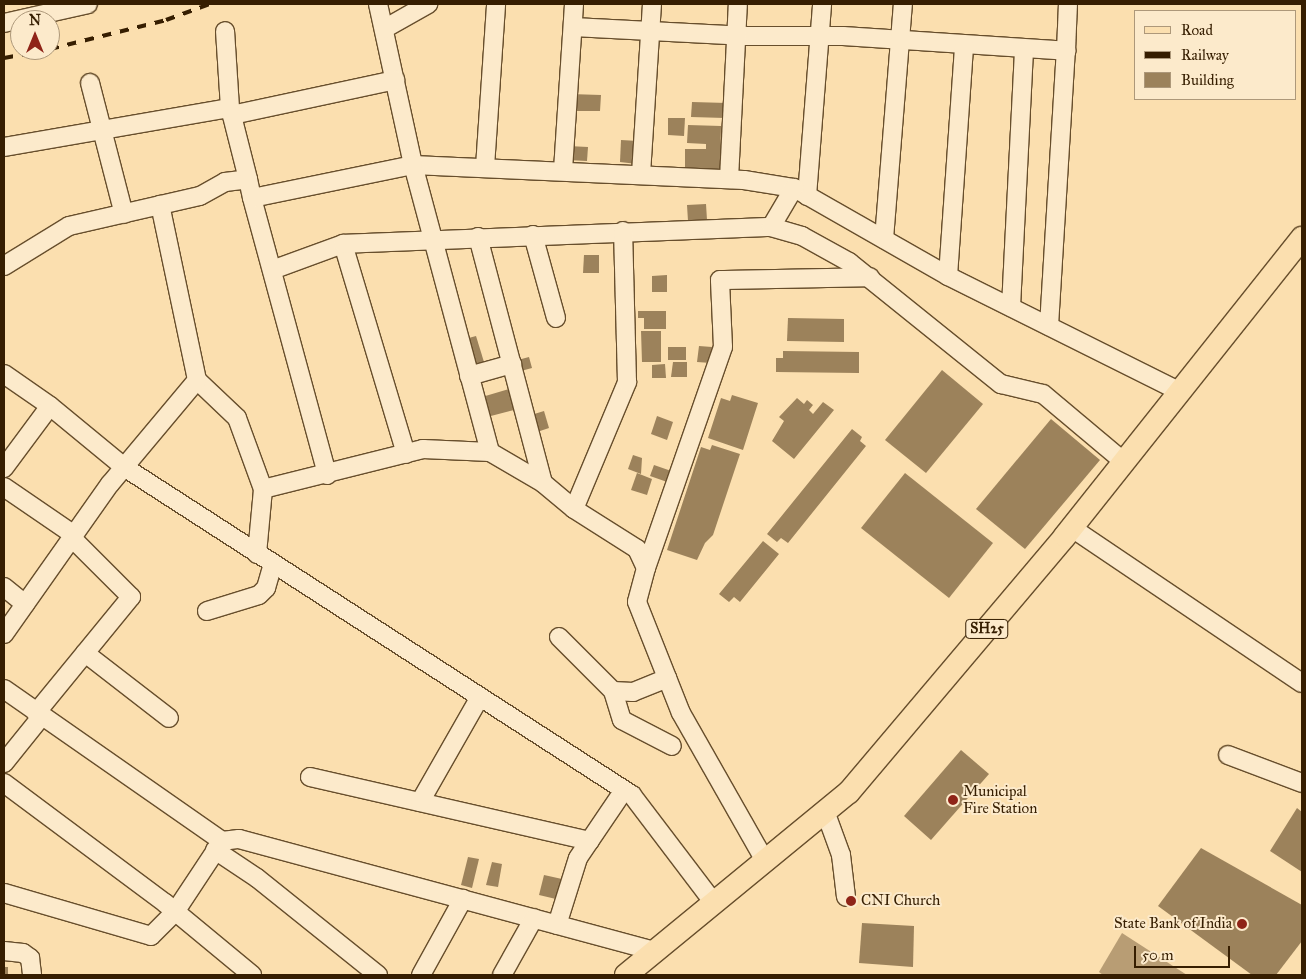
<!DOCTYPE html>
<html>
<head>
<meta charset="utf-8">
<style>
  body { margin:0 }
  #map { position:relative; width:1306px; height:979px; overflow:hidden; background:#fbdfaf; font-family:"IM FELL Great Primer",serif }
  div>[style] { position:absolute }
  [style*='--x'] { left:calc(var(--x)*1px); top:calc(var(--y)*1px); width:calc(var(--w)*1px); rotate:calc(var(--a)*1deg) }
  .water>* { inset:0; background:#b89d74 }
  .building>* { inset:0; background:#9c825b }
  .roads { filter:drop-shadow(1px 0 #674e2c) drop-shadow(-1px 0 #674e2c) drop-shadow(0 1px #674e2c) drop-shadow(0 -1px #674e2c) }
  .minor>* { height:18px; margin:-9px; padding:0 9px; transform-origin:9px; border-radius:9px; background:#fceacb }
  .major>* { height:22px; margin:-11px; padding:0 11px; transform-origin:11px; border-radius:11px; background:#fbdfaf }
  .rail>* { height:4px; margin-top:-2px; transform-origin:0; background:repeating-linear-gradient(90deg,#361e01 0 9px,transparent 0 18px) }
  .dots>* { width:14px; height:14px; translate:-50% -50%; box-sizing:border-box; border:2px solid #fceacb; border-radius:50% }
  span { translate:-50% -50%; white-space:nowrap; text-align:center; line-height:1.15; -webkit-text-stroke:4px #fceacb; paint-order:stroke }
  .shield-label span { padding:1px 4px; background:#fceacb; border:1px solid; border-radius:4px; -webkit-text-stroke-width:0 }
  .shield-label { font-size:14px; color:#361e01; font-weight:700 }
  .poi-label { font-size:15px; color:#361e01 }
  .left { translate:0 -50%; text-align:left }
  .right { translate:-100% -50%; text-align:right }
  .frame { position:absolute; inset:0; border:5px solid #361e01; pointer-events:none }
  .legend { position:absolute; left:1134px; top:10px; width:162px; height:90px; box-sizing:border-box; background:#fceacb; border:1px solid #ad987a; margin:0; padding:6px 9px; list-style:none; font-size:15px; color:#361e01 }
  .legend li { display:flex; align-items:center; gap:10px; height:25px }
  .legend b { width:25px; border:1px solid #ad987a }
  .north { position:absolute; left:10px; top:10px; width:50px; height:50px; box-sizing:border-box; background:#fceacb; border:1px solid #ad987a; border-radius:50%; rotate:0deg; font-size:14px; font-weight:700; line-height:20px; text-align:center; color:#361e01 }
  .north::after { content:''; display:block; margin:auto; width:18px; height:22px; background:#8f2418; clip-path:polygon(50% 0,100% 100%,50% 72%,0 100%) }
  .scale { position:absolute; left:1134px; top:946px; width:96px; height:22px; box-sizing:border-box; border:2px solid #361e01; border-top:0; padding-left:6px; font-size:15px; line-height:18px; white-space:nowrap; color:#361e01; -webkit-text-stroke:4px #fceacb; paint-order:stroke }
</style>
</head>
<body>
<div id="map">
  <div class="water">
    <i style="clip-path:polygon(1122px 933px,1187px 975px,1103px 975px,1099px 972px)"></i>
  </div>
  <div class="building">
    <i style="clip-path:polygon(570px 94px,601px 95px,600px 111px,570px 111px)"></i>
    <i style="clip-path:polygon(692px 102px,727px 103px,725px 118px,691px 117px)"></i>
    <i style="clip-path:polygon(668px 118px,685px 118px,684px 136px,668px 135px)"></i>
    <i style="clip-path:polygon(688px 125px,721px 126px,720px 170px,685px 169px,685px 149px,706px 149px,706px 144px,687px 143px)"></i>
    <i style="clip-path:polygon(621px 140px,638px 141px,637px 164px,620px 162px)"></i>
    <i style="clip-path:polygon(568px 146px,588px 147px,587px 161px,567px 160px)"></i>
    <i style="clip-path:polygon(706px 204px,707px 220px,688px 221px,687px 205px)"></i>
    <i style="clip-path:polygon(584px 255px,599px 255px,599px 273px,583px 273px)"></i>
    <i style="clip-path:polygon(667px 275px,667px 292px,652px 292px,652px 276px)"></i>
    <i style="clip-path:polygon(638px 311px,666px 311px,666px 329px,644px 329px,644px 318px,638px 318px)"></i>
    <i style="clip-path:polygon(788px 318px,844px 319px,844px 342px,787px 341px)"></i>
    <i style="clip-path:polygon(641px 331px,661px 331px,661px 362px,642px 362px)"></i>
    <i style="clip-path:polygon(476px 336px,484px 362px,473px 366px,465px 339px)"></i>
    <i style="clip-path:polygon(699px 346px,712px 347px,711px 363px,697px 362px)"></i>
    <i style="clip-path:polygon(668px 347px,686px 347px,686px 360px,668px 360px)"></i>
    <i style="clip-path:polygon(783px 351px,859px 352px,859px 373px,776px 372px,776px 358px,783px 358px)"></i>
    <i style="clip-path:polygon(529px 357px,532px 368px,517px 372px,514px 361px)"></i>
    <i style="clip-path:polygon(673px 362px,687px 362px,687px 377px,671px 377px)"></i>
    <i style="clip-path:polygon(665px 364px,666px 378px,652px 378px,652px 365px)"></i>
    <i style="clip-path:polygon(942px 370px,983px 404px,926px 473px,885px 440px)"></i>
    <i style="clip-path:polygon(509px 389px,514px 410px,487px 417px,482px 397px)"></i>
    <i style="clip-path:polygon(732px 395px,758px 403px,743px 450px,708px 438px,721px 398px,730px 401px)"></i>
    <i style="clip-path:polygon(797px 398px,804px 404px,807px 400px,813px 405px,809px 410px,813px 414px,823px 402px,834px 410px,794px 459px,772px 441px,784px 421px,779px 417px)"></i>
    <i style="clip-path:polygon(544px 411px,549px 428px,537px 432px,531px 415px)"></i>
    <i style="clip-path:polygon(657px 416px,673px 422px,667px 440px,651px 434px)"></i>
    <i style="clip-path:polygon(1051px 419px,1100px 460px,1025px 549px,976px 509px)"></i>
    <i style="clip-path:polygon(852px 429px,862px 437px,860px 441px,866px 446px,788px 543px,781px 538px,777px 542px,767px 534px)"></i>
    <i style="clip-path:polygon(712px 445px,740px 454px,713px 535px,705px 543px,697px 560px,667px 550px,701px 447px,710px 450px)"></i>
    <i style="clip-path:polygon(633px 455px,642px 458px,641px 474px,628px 469px)"></i>
    <i style="clip-path:polygon(654px 465px,677px 473px,673px 484px,650px 476px)"></i>
    <i style="clip-path:polygon(637px 473px,652px 479px,647px 495px,631px 490px)"></i>
    <i style="clip-path:polygon(905px 473px,993px 543px,949px 598px,861px 528px)"></i>
    <i style="clip-path:polygon(763px 541px,779px 554px,740px 602px,734px 597px,729px 602px,719px 594px)"></i>
    <i style="clip-path:polygon(961px 750px,989px 774px,931px 840px,904px 816px)"></i>
    <i style="clip-path:polygon(1297px 808px,1302px 812px,1302px 872px,1270px 851px)"></i>
    <i style="clip-path:polygon(1201px 848px,1302px 905px,1302px 941px,1276px 975px,1252px 975px,1158px 906px)"></i>
    <i style="clip-path:polygon(468px 857px,479px 859px,472px 888px,461px 885px)"></i>
    <i style="clip-path:polygon(492px 862px,502px 864px,498px 887px,486px 885px)"></i>
    <i style="clip-path:polygon(544px 875px,562px 879px,556px 899px,539px 895px)"></i>
    <i style="clip-path:polygon(862px 923px,914px 926px,913px 967px,859px 963px)"></i>
    <i style="clip-path:polygon(4px 967px,8px 967px,8px 975px,4px 975px)"></i>
  </div>
  <div class="roads">
    <div class="minor">
      <i style="--x:378;--y:4;--w:165;--a:77.7"></i>
      <i style="--x:413;--y:165;--w:331;--a:2.6"></i>
      <i style="--x:744;--y:180;--w:51;--a:9.1"></i>
      <i style="--x:794;--y:188;--w:177;--a:29.7"></i>
      <i style="--x:948;--y:276;--w:260;--a:26.5"></i>
      <i style="--x:4;--y:23;--w:86;--a:-12.7"></i>
      <i style="--x:573;--y:27;--w:174;--a:3"></i>
      <i style="--x:747;--y:36;--w:96;--a:0"></i>
      <i style="--x:843;--y:36;--w:224;--a:3.8"></i>
      <i style="--x:1066;--y:51;--w:47;--a:-87.6"></i>
      <i style="--x:384;--y:29;--w:51;--a:-29.6"></i>
      <i style="--x:90;--y:83;--w:135;--a:75.5"></i>
      <i style="--x:232;--y:115;--w:167;--a:-12.1"></i>
      <i style="--x:4;--y:147;--w:229;--a:-9.8"></i>
      <i style="--x:485;--y:167;--w:163;--a:-86.1"></i>
      <i style="--x:563;--y:170;--w:166;--a:-86.2"></i>
      <i style="--x:641;--y:174;--w:170;--a:-86.3"></i>
      <i style="--x:729;--y:179;--w:175;--a:-87.1"></i>
      <i style="--x:807;--y:196;--w:193;--a:-85.5"></i>
      <i style="--x:252;--y:198;--w:287;--a:74.8"></i>
      <i style="--x:771;--y:227;--w:32;--a:16"></i>
      <i style="--x:802;--y:236;--w:54;--a:29"></i>
      <i style="--x:849;--y:262;--w:195;--a:38.8"></i>
      <i style="--x:1001;--y:384;--w:43;--a:13.4"></i>
      <i style="--x:1043;--y:394;--w:106;--a:40"></i>
      <i style="--x:533;--y:235;--w:86;--a:74.5"></i>
      <i style="--x:478;--y:237;--w:254;--a:75.2"></i>
      <i style="--x:884;--y:239;--w:236;--a:-85.4"></i>
      <i style="--x:343;--y:244;--w:219;--a:73.3"></i>
      <i style="--x:4;--y:266;--w:76;--a:-31.6"></i>
      <i style="--x:69;--y:226;--w:134;--a:-12.9"></i>
      <i style="--x:200;--y:196;--w:29;--a:-29"></i>
      <i style="--x:225;--y:182;--w:23;--a:-7"></i>
      <i style="--x:248;--y:179;--w:73;--a:-104.2"></i>
      <i style="--x:230;--y:108;--w:77;--a:-93.7"></i>
      <i style="--x:272;--y:270;--w:76;--a:-20.1"></i>
      <i style="--x:343;--y:244;--w:428;--a:-2.3"></i>
      <i style="--x:771;--y:227;--w:45;--a:-59.5"></i>
      <i style="--x:948;--y:276;--w:232;--a:-86"></i>
      <i style="--x:1011;--y:307;--w:258;--a:-87.1"></i>
      <i style="--x:1049;--y:326;--w:276;--a:-86.5"></i>
      <i style="--x:4;--y:374;--w:56;--a:34.8"></i>
      <i style="--x:50;--y:406;--w:96;--a:39.5"></i>
      <i style="--x:124;--y:467;--w:605;--a:32.85"></i>
      <i style="--x:632;--y:795;--w:136;--a:52.8"></i>
      <i style="--x:469;--y:376;--w:45;--a:-15.6"></i>
      <i style="--x:197;--y:380;--w:55;--a:43.5"></i>
      <i style="--x:237;--y:418;--w:76;--a:69.9"></i>
      <i style="--x:263;--y:489;--w:165;--a:-14"></i>
      <i style="--x:423;--y:449;--w:67;--a:2.6"></i>
      <i style="--x:490;--y:452;--w:297;--a:-105"></i>
      <i style="--x:413;--y:165;--w:164;--a:168.4"></i>
      <i style="--x:252;--y:198;--w:19;--a:-102"></i>
      <i style="--x:490;--y:452;--w:61;--a:30.3"></i>
      <i style="--x:543;--y:483;--w:40;--a:40"></i>
      <i style="--x:574;--y:509;--w:138;--a:-67.3"></i>
      <i style="--x:627;--y:382;--w:151;--a:-91.5"></i>
      <i style="--x:4;--y:468;--w:77;--a:-53.4"></i>
      <i style="--x:4;--y:487;--w:85;--a:34.4"></i>
      <i style="--x:574;--y:509;--w:75;--a:32.4"></i>
      <i style="--x:637;--y:549;--w:21;--a:65"></i>
      <i style="--x:646;--y:568;--w:234;--a:-70.8"></i>
      <i style="--x:723;--y:347;--w:67;--a:-92.6"></i>
      <i style="--x:720;--y:280;--w:150;--a:-1.1"></i>
      <i style="--x:1072;--y:528;--w:277;--a:34"></i>
      <i style="--x:257;--y:554;--w:65;--a:-84.7"></i>
      <i style="--x:646;--y:568;--w:35;--a:105"></i>
      <i style="--x:637;--y:602;--w:119;--a:68.4"></i>
      <i style="--x:681;--y:713;--w:170;--a:60.4"></i>
      <i style="--x:4;--y:587;--w:27;--a:39"></i>
      <i style="--x:207;--y:611;--w:54;--a:-17.1"></i>
      <i style="--x:259;--y:595;--w:10;--a:-45"></i>
      <i style="--x:266;--y:588;--w:25;--a:-74"></i>
      <i style="--x:4;--y:634;--w:184;--a:-54.8"></i>
      <i style="--x:110;--y:484;--w:136;--a:-50.1"></i>
      <i style="--x:197;--y:380;--w:179;--a:-101.9"></i>
      <i style="--x:559;--y:637;--w:76;--a:45"></i>
      <i style="--x:613;--y:691;--w:20;--a:3"></i>
      <i style="--x:633;--y:692;--w:37;--a:-22"></i>
      <i style="--x:85;--y:653;--w:106;--a:37.7"></i>
      <i style="--x:4;--y:689;--w:266;--a:34.9"></i>
      <i style="--x:222;--y:841;--w:17;--a:-7"></i>
      <i style="--x:239;--y:839;--w:431;--a:15.1"></i>
      <i style="--x:613;--y:691;--w:30;--a:73"></i>
      <i style="--x:622;--y:720;--w:56;--a:27.5"></i>
      <i style="--x:36;--y:713;--w:150;--a:-50.7"></i>
      <i style="--x:131;--y:597;--w:83;--a:-135"></i>
      <i style="--x:1228;--y:755;--w:79;--a:20.7"></i>
      <i style="--x:4;--y:763;--w:59;--a:-51.2"></i>
      <i style="--x:310;--y:777;--w:287;--a:12.9"></i>
      <i style="--x:4;--y:783;--w:201;--a:36.7"></i>
      <i style="--x:165;--y:903;--w:113;--a:39.6"></i>
      <i style="--x:420;--y:802;--w:121;--a:-60.3"></i>
      <i style="--x:825;--y:811;--w:47;--a:70"></i>
      <i style="--x:841;--y:855;--w:42;--a:83.2"></i>
      <i style="--x:215;--y:850;--w:50;--a:33.7"></i>
      <i style="--x:257;--y:878;--w:155;--a:38.7"></i>
      <i style="--x:4;--y:893;--w:153;--a:16.3"></i>
      <i style="--x:151;--y:936;--w:34;--a:-45"></i>
      <i style="--x:175;--y:912;--w:85;--a:-56.5"></i>
      <i style="--x:557;--y:925;--w:70;--a:-72.6"></i>
      <i style="--x:578;--y:858;--w:82;--a:-55.9"></i>
      <i style="--x:4;--y:951;--w:19;--a:6"></i>
      <i style="--x:23;--y:953;--w:9;--a:36"></i>
      <i style="--x:30;--y:958;--w:17;--a:83"></i>
      <i style="--x:421;--y:975;--w:87;--a:-61.1"></i>
      <i style="--x:502;--y:975;--w:65;--a:-60.7"></i>
    </div>
    <div class="major">
      <i style="--x:626;--y:975;--w:288;--a:-39.4"></i>
      <i style="--x:849;--y:792;--w:335;--a:-49.8"></i>
      <i style="--x:1065;--y:536;--w:381;--a:-51.5"></i>
    </div>
  </div>
  <div class="rail">
    <i style="--x:50;--y:49;--w:120;--a:-14"></i>
    <i style="--x:166;--y:20;--w:47;--a:-20"></i>
    <i style="--x:4;--y:58;--w:44;--a:-10.5"></i>
  </div>
  <div class="dots">
    <i style="left:953px;top:800px;background:#8f2418"></i>
    <i style="left:851px;top:901px;background:#8f2418"></i>
    <i style="left:1242px;top:924px;background:#8f2418"></i>
  </div>
  <div class="shield-label">
    <span style="left:987px;top:629px">SH25</span>
  </div>
  <div class="poi-label">
    <span class="left" style="left:963px;top:800px">Municipal<br>Fire Station</span>
    <span class="left" style="left:861px;top:901px">CNI Church</span>
    <span class="right" style="left:1232px;top:924px">State Bank of India</span>
  </div>
  <div class="frame"></div>
  <ul class="legend">
  <li><b style="height:6px;background:#fbdfaf"></b>Road</li>
  <li><b style="height:6px;background:#361e01"></b>Railway</li>
  <li><b style="height:14px;background:#9c825b"></b>Building</li>
  </ul>
  <div class="north">N</div>
  <div class="scale">50 m</div>
</div>
</body>
</html>
